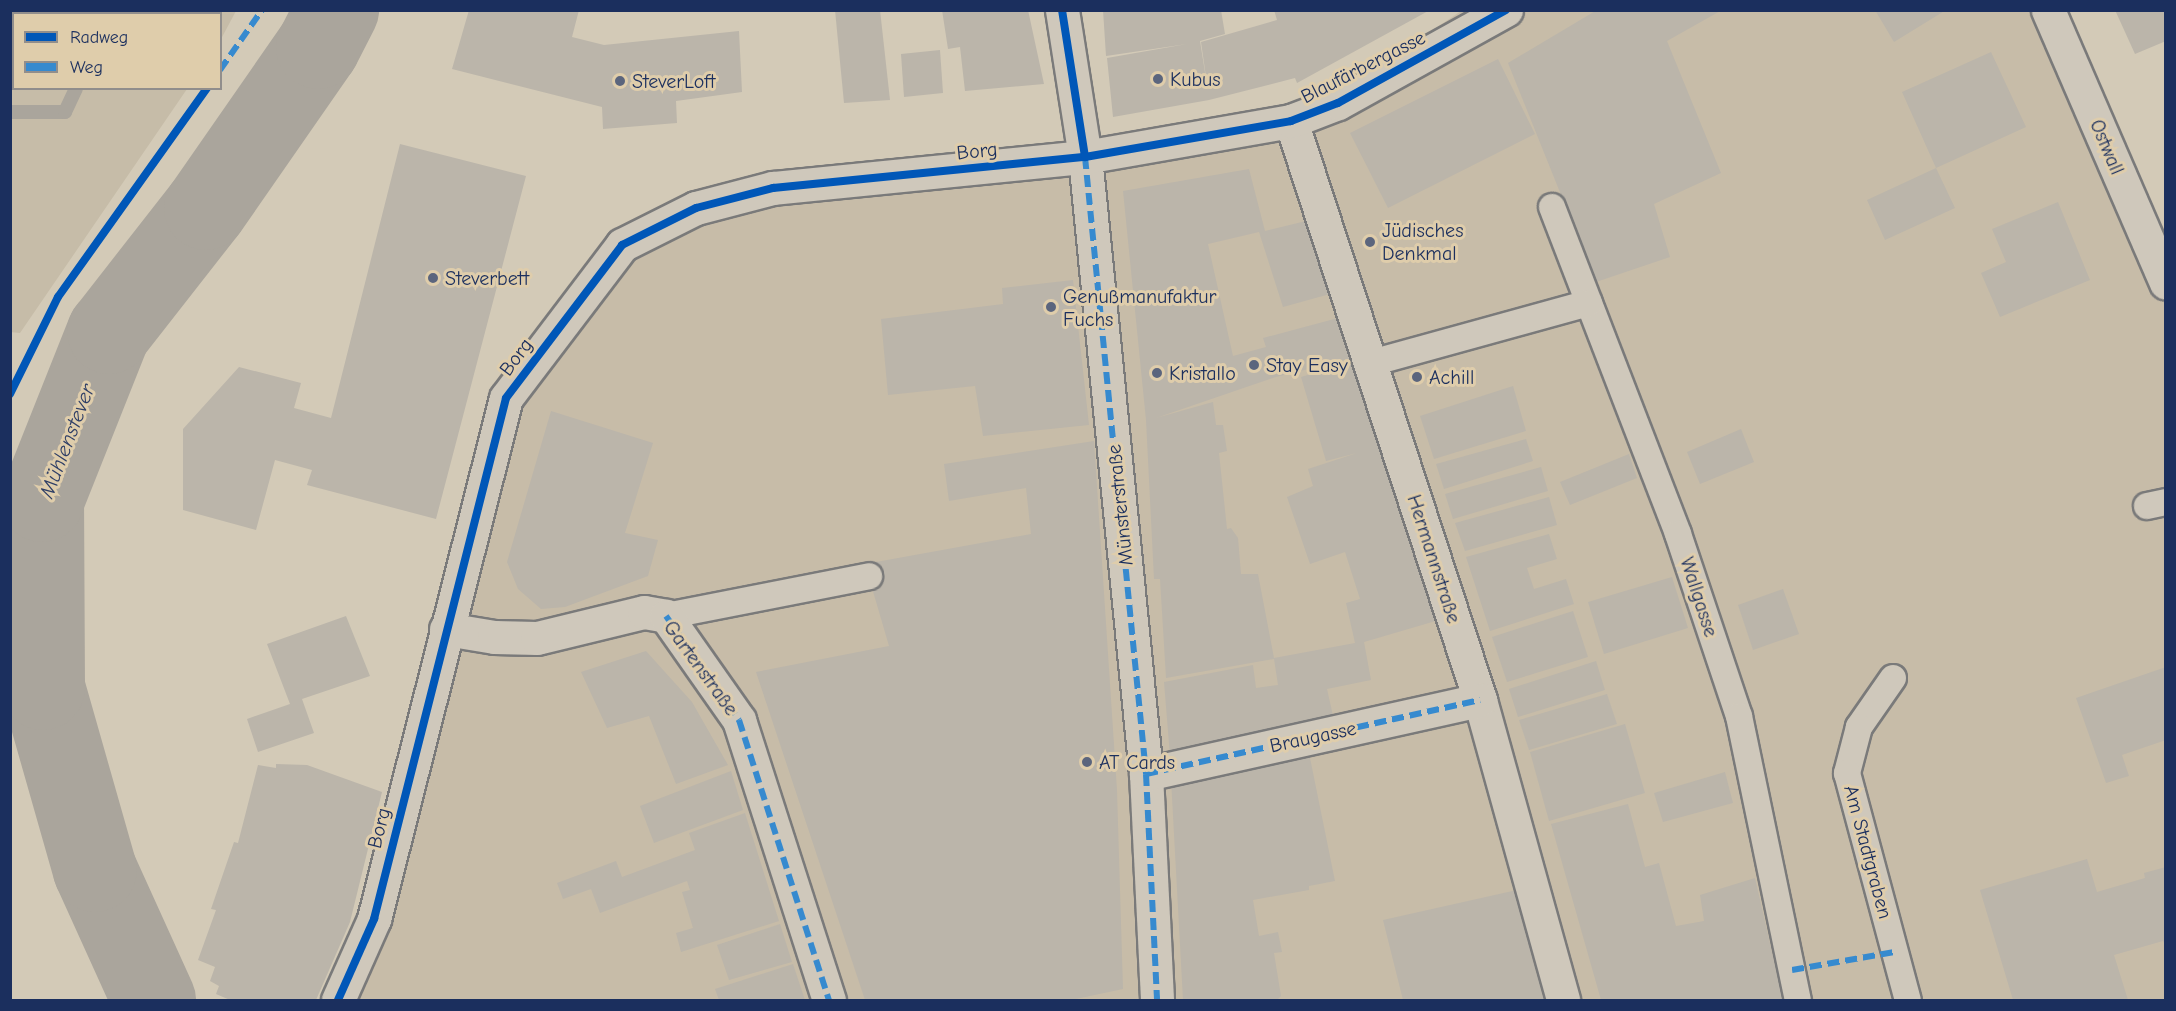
<!DOCTYPE html>
<html>
<head>
<meta charset="utf-8">
<style>
  body { margin:0 }
  #map { position:relative; width:2176px; height:1011px; overflow:hidden; background:#d3cab7; font-family:"Comic Neue",sans-serif }
  div>[style] { position:absolute }
  [style*='--x'] { left:calc(var(--x)*1px); top:calc(var(--y)*1px); width:calc(var(--w)*1px); rotate:calc(var(--a)*1deg) }
  .built>* { inset:0; background:#c7bca8 }
  .green>* { inset:0; background:#c6bca8 }
  .stream>* { height:14px; margin:-7px; padding:0 7px; transform-origin:7px; border-radius:7px; background:#aaa59c }
  .river>* { height:84px; margin:-42px; padding:0 42px; transform-origin:42px; border-radius:42px; background:#aaa59c }
  .building>* { inset:0; background:#bbb5aa }
  .roads { filter:drop-shadow(2px 0 #7a7a7a) drop-shadow(-2px 0 #7a7a7a) drop-shadow(0 2px #7a7a7a) drop-shadow(0 -2px #7a7a7a) }
  .lane>* { height:26px; margin:-13px; padding:0 13px; transform-origin:13px; border-radius:13px; background:#cfc8bb }
  .street>* { height:33px; margin:-16.5px; padding:0 16.5px; transform-origin:16.5px; border-radius:16.5px; background:#cfc8bb }
  .quiet>* { height:6px; margin-top:-3px; transform-origin:0; background:repeating-linear-gradient(90deg,#368acf 0 12px,transparent 0 18px) }
  .cycleway>* { height:8px; margin:-4px; padding:0 4px; transform-origin:4px; border-radius:4px; background:#0057b8 }
  .dots>* { width:16px; height:16px; translate:-50% -50%; box-sizing:border-box; border:3px solid #dfcdab; border-radius:50% }
  span { translate:-50% -50%; white-space:nowrap; text-align:center; line-height:1.15; -webkit-text-stroke:6px #dfcdab; paint-order:stroke }
  .street-label { font-size:20px; color:#1b2f5e }
  .poi-label { font-size:20px; color:#1b2f5e }
  .left { translate:0 -50%; text-align:left }
  .water-label { font-size:21px; color:#2e3e66; font-style:italic }
  .frame { position:absolute; inset:0; border:12px solid #1b2f5e; pointer-events:none }
  .legend { position:absolute; left:12px; top:12px; width:210px; height:78px; box-sizing:border-box; background:#dfcdab; border:2px solid #918e8c; margin:0; padding:8px 10px; list-style:none; font-size:18px; color:#1b2f5e }
  .legend li { display:flex; align-items:center; gap:12px; height:30px }
  .legend b { width:30px; border:2px solid #918e8c }
</style>
</head>
<body>
<div id="map">
  <div class="built">
    <i style="clip-path:polygon(1461px 11px,2052px 11px,2165px 272px,2165px 1000px,341px 1000px,512px 402px,632px 251px,792px 194px,1295px 123px)"></i>
  </div>
  <div class="green">
    <i style="clip-path:polygon(11px 10px,236px 11px,221px 39px,220px 14px,14px 14px,14px 88px,187px 89px,20px 333px,10px 332px)"></i>
  </div>
  <div class="stream">
    <i style="--x:119;--y:14;--w:4;--a:-63"></i>
    <i style="--x:10;--y:112;--w:55;--a:0"></i>
    <i style="--x:65;--y:112;--w:26;--a:-65"></i>
  </div>
  <div class="river">
    <i style="--x:154;--y:1000;--w:143;--a:-114.4"></i>
    <i style="--x:95;--y:870;--w:189;--a:-105.9"></i>
    <i style="--x:43;--y:688;--w:188;--a:-90.3"></i>
    <i style="--x:42;--y:500;--w:181;--a:-68.3"></i>
    <i style="--x:109;--y:332;--w:157;--a:-52"></i>
    <i style="--x:206;--y:208;--w:196;--a:-55.2"></i>
    <i style="--x:318;--y:47;--w:42;--a:-62.8"></i>
  </div>
  <div class="building">
    <i style="clip-path:polygon(469px 10px,579px 10px,572px 37px,604px 45px,739px 31px,742px 92px,676px 101px,677px 123px,603px 129px,602px 107px,452px 69px)"></i>
    <i style="clip-path:polygon(835px 10px,880px 10px,890px 100px,844px 103px)"></i>
    <i style="clip-path:polygon(942px 10px,1028px 10px,1044px 84px,965px 91px,960px 47px,948px 49px)"></i>
    <i style="clip-path:polygon(1103px 10px,1221px 10px,1225px 34px,1200px 41px,1208px 91px,1201px 42px,1277px 20px,1274px 10px,1430px 10px,1297px 83px,1295px 78px,1209px 100px,1113px 117px,1107px 58px,1187px 44px,1106px 56px)"></i>
    <i style="clip-path:polygon(1597px 10px,1722px 10px,1667px 41px,1721px 173px,1654px 204px,1670px 257px,1596px 282px,1508px 63px)"></i>
    <i style="clip-path:polygon(1875px 10px,1946px 10px,1894px 42px)"></i>
    <i style="clip-path:polygon(2115px 10px,2166px 10px,2166px 41px,2135px 54px)"></i>
    <i style="clip-path:polygon(940px 50px,943px 93px,904px 97px,901px 54px)"></i>
    <i style="clip-path:polygon(1991px 52px,2026px 127px,1936px 168px,1955px 208px,1885px 240px,1867px 200px,1936px 168px,1902px 92px)"></i>
    <i style="clip-path:polygon(1498px 59px,1535px 134px,1388px 208px,1350px 133px)"></i>
    <i style="clip-path:polygon(400px 144px,526px 176px,436px 519px,307px 485px,312px 470px,275px 460px,256px 530px,183px 510px,183px 429px,239px 367px,301px 383px,294px 408px,331px 418px)"></i>
    <i style="clip-path:polygon(1249px 169px,1265px 231px,1306px 221px,1330px 294px,1283px 307px,1259px 232px,1208px 244px,1233px 356px,1266px 347px,1263px 338px,1338px 318px,1353px 358px,1276px 377px,1156px 418px,1213px 402px,1216px 425px,1223px 425px,1227px 451px,1219px 453px,1227px 529px,1231px 528px,1238px 538px,1241px 574px,1258px 574px,1274px 658px,1355px 643px,1346px 603px,1360px 599px,1345px 552px,1310px 564px,1287px 497px,1313px 486px,1308px 469px,1357px 453px,1326px 461px,1301px 377px,1354px 361px,1439px 620px,1364px 642px,1371px 680px,1327px 689px,1334px 720px,1170px 756px,1164px 682px,1253px 665px,1256px 688px,1278px 685px,1274px 659px,1166px 678px,1160px 579px,1154px 579px,1146px 420px,1123px 191px)"></i>
    <i style="clip-path:polygon(2058px 202px,2090px 280px,2000px 317px,1981px 273px,2006px 262px,1992px 229px)"></i>
    <i style="clip-path:polygon(1073px 280px,1089px 425px,983px 436px,975px 386px,888px 395px,881px 319px,1003px 304px,1002px 288px)"></i>
    <i style="clip-path:polygon(1513px 386px,1526px 431px,1434px 459px,1420px 416px)"></i>
    <i style="clip-path:polygon(551px 411px,653px 443px,625px 533px,658px 540px,648px 576px,565px 607px,541px 609px,518px 589px,507px 562px)"></i>
    <i style="clip-path:polygon(1741px 429px,1754px 462px,1700px 484px,1687px 452px)"></i>
    <i style="clip-path:polygon(1526px 439px,1533px 461px,1444px 489px,1436px 464px)"></i>
    <i style="clip-path:polygon(1094px 441px,1117px 790px,1123px 989px,1071px 1000px,865px 1000px,756px 672px,889px 646px,865px 564px,1031px 534px,1026px 488px,949px 501px,944px 464px)"></i>
    <i style="clip-path:polygon(1629px 454px,1637px 478px,1570px 505px,1560px 482px)"></i>
    <i style="clip-path:polygon(1541px 467px,1548px 491px,1453px 519px,1445px 494px)"></i>
    <i style="clip-path:polygon(1549px 497px,1557px 525px,1465px 551px,1455px 523px)"></i>
    <i style="clip-path:polygon(1549px 534px,1557px 559px,1527px 568px,1534px 589px,1566px 579px,1574px 604px,1490px 631px,1466px 557px)"></i>
    <i style="clip-path:polygon(1672px 577px,1688px 628px,1604px 654px,1588px 602px)"></i>
    <i style="clip-path:polygon(1783px 589px,1799px 634px,1753px 650px,1738px 605px)"></i>
    <i style="clip-path:polygon(1573px 611px,1588px 657px,1507px 682px,1492px 637px)"></i>
    <i style="clip-path:polygon(346px 616px,370px 676px,302px 699px,314px 733px,258px 752px,247px 719px,290px 704px,267px 644px)"></i>
    <i style="clip-path:polygon(646px 651px,692px 702px,728px 765px,676px 784px,649px 716px,607px 728px,581px 672px)"></i>
    <i style="clip-path:polygon(1596px 661px,1605px 690px,1518px 717px,1509px 689px)"></i>
    <i style="clip-path:polygon(2166px 667px,2166px 740px,2122px 755px,2129px 776px,2106px 783px,2076px 698px)"></i>
    <i style="clip-path:polygon(1607px 694px,1617px 724px,1529px 750px,1519px 720px)"></i>
    <i style="clip-path:polygon(1625px 724px,1645px 793px,1549px 821px,1530px 752px)"></i>
    <i style="clip-path:polygon(1309px 753px,1335px 881px,1309px 886px,1309px 890px,1253px 900px,1259px 936px,1278px 932px,1282px 952px,1274px 953px,1281px 996px,1277px 1000px,1183px 1000px,1171px 779px)"></i>
    <i style="clip-path:polygon(276px 764px,307px 765px,382px 792px,350px 922px,316px 1000px,230px 1000px,216px 994px,219px 986px,210px 981px,215px 967px,198px 960px,216px 910px,211px 909px,234px 842px,238px 843px,258px 765px,276px 768px)"></i>
    <i style="clip-path:polygon(731px 771px,743px 810px,654px 843px,640px 806px)"></i>
    <i style="clip-path:polygon(1725px 772px,1733px 803px,1663px 822px,1654px 793px)"></i>
    <i style="clip-path:polygon(1628px 804px,1645px 867px,1659px 863px,1676px 926px,1704px 921px,1700px 895px,1755px 878px,1783px 1000px,1601px 1000px,1551px 824px)"></i>
    <i style="clip-path:polygon(745px 813px,779px 921px,681px 952px,676px 933px,693px 928px,682px 892px,690px 890px,687px 881px,600px 913px,591px 889px,563px 899px,557px 883px,616px 861px,622px 877px,695px 850px,689px 833px)"></i>
    <i style="clip-path:polygon(2087px 859px,2097px 892px,2145px 878px,2144px 873px,2166px 867px,2166px 946px,2163px 941px,2114px 955px,2128px 1000px,2013px 1000px,1980px 890px)"></i>
    <i style="clip-path:polygon(1517px 890px,1544px 1000px,1403px 1000px,1383px 920px)"></i>
    <i style="clip-path:polygon(780px 924px,792px 962px,729px 980px,717px 945px)"></i>
    <i style="clip-path:polygon(793px 964px,805px 1000px,719px 1000px,715px 989px)"></i>
  </div>
  <div class="roads">
    <div class="lane">
      <i style="--x:1552;--y:207;--w:350;--a:68.9"></i>
      <i style="--x:1678;--y:534;--w:192;--a:71.5"></i>
      <i style="--x:1739;--y:716;--w:290;--a:78.3"></i>
      <i style="--x:1371;--y:363;--w:226;--a:-15.4"></i>
      <i style="--x:2147;--y:506;--w:19;--a:-12"></i>
      <i style="--x:666;--y:616;--w:207;--a:-11.1"></i>
      <i style="--x:1893;--y:678;--w:60;--a:124.8"></i>
      <i style="--x:1859;--y:727;--w:48;--a:104.6"></i>
      <i style="--x:1847;--y:773;--w:235;--a:75"></i>
    </div>
    <div class="street">
      <i style="--x:1062;--y:10;--w:149;--a:81.1"></i>
      <i style="--x:1085;--y:157;--w:620;--a:84.35"></i>
      <i style="--x:1146;--y:774;--w:226;--a:87.2"></i>
      <i style="--x:2048;--y:10;--w:297;--a:66.6"></i>
      <i style="--x:1291;--y:121;--w:609;--a:71.92"></i>
      <i style="--x:1480;--y:700;--w:311;--a:74.5"></i>
      <i style="--x:446;--y:629;--w:49;--a:9.5"></i>
      <i style="--x:494;--y:637;--w:43;--a:1.3"></i>
      <i style="--x:537;--y:638;--w:110;--a:-13.7"></i>
      <i style="--x:644;--y:612;--w:22;--a:10"></i>
      <i style="--x:666;--y:616;--w:127;--a:54.9"></i>
      <i style="--x:739;--y:720;--w:294;--a:72.2"></i>
      <i style="--x:1146;--y:774;--w:342;--a:-12.5"></i>
      <i style="--x:338;--y:1000;--w:89;--a:-66"></i>
      <i style="--x:374;--y:919;--w:537;--a:-75.78"></i>
      <i style="--x:506;--y:398;--w:192;--a:-52.8"></i>
      <i style="--x:622;--y:245;--w:83;--a:-26.6"></i>
      <i style="--x:696;--y:208;--w:80;--a:-14.6"></i>
      <i style="--x:773;--y:188;--w:314;--a:-5.7"></i>
      <i style="--x:1085;--y:157;--w:209;--a:-9.9"></i>
      <i style="--x:1291;--y:121;--w:50;--a:-21"></i>
      <i style="--x:1338;--y:103;--w:192;--a:-29"></i>
    </div>
  </div>
  <div class="quiet">
    <i style="--x:220;--y:70;--w:73;--a:-55"></i>
    <i style="--x:1085;--y:157;--w:620;--a:84.35"></i>
    <i style="--x:1146;--y:774;--w:226;--a:87.2"></i>
    <i style="--x:666;--y:616;--w:127;--a:54.9"></i>
    <i style="--x:739;--y:720;--w:294;--a:72.2"></i>
    <i style="--x:1146;--y:774;--w:342;--a:-12.5"></i>
    <i style="--x:1792;--y:970;--w:104;--a:-10"></i>
  </div>
  <div class="cycleway">
    <i style="--x:1062;--y:10;--w:149;--a:81.1"></i>
    <i style="--x:10;--y:394;--w:108;--a:-63.7"></i>
    <i style="--x:58;--y:297;--w:257;--a:-54.5"></i>
    <i style="--x:338;--y:1000;--w:89;--a:-66"></i>
    <i style="--x:374;--y:919;--w:537;--a:-75.78"></i>
    <i style="--x:506;--y:398;--w:192;--a:-52.8"></i>
    <i style="--x:622;--y:245;--w:83;--a:-26.6"></i>
    <i style="--x:696;--y:208;--w:80;--a:-14.6"></i>
    <i style="--x:773;--y:188;--w:314;--a:-5.7"></i>
    <i style="--x:1085;--y:157;--w:209;--a:-9.9"></i>
    <i style="--x:1291;--y:121;--w:50;--a:-21"></i>
    <i style="--x:1338;--y:103;--w:192;--a:-29"></i>
  </div>
  <div class="dots">
    <i style="left:1158px;top:79px;background:#5b657d"></i>
    <i style="left:620px;top:81px;background:#5b657d"></i>
    <i style="left:1370px;top:242px;background:#5b657d"></i>
    <i style="left:433px;top:278px;background:#5b657d"></i>
    <i style="left:1051px;top:307px;background:#5b657d"></i>
    <i style="left:1254px;top:365px;background:#5b657d"></i>
    <i style="left:1157px;top:373px;background:#5b657d"></i>
    <i style="left:1417px;top:377px;background:#5b657d"></i>
    <i style="left:1087px;top:762px;background:#5b657d"></i>
  </div>
  <div class="street-label">
    <span style="left:1363px;top:67px;rotate:-27deg">Blaufärbergasse</span>
    <span style="left:2107px;top:147px;rotate:67deg">Ostwall</span>
    <span style="left:977px;top:151px;rotate:-6deg">Borg</span>
    <span style="left:516px;top:357px;rotate:-53deg">Borg</span>
    <span style="left:1120px;top:505px;rotate:-96deg">Münsterstraße</span>
    <span style="left:1434px;top:559px;rotate:72deg">Hermannstraße</span>
    <span style="left:1699px;top:597px;rotate:72deg">Wallgasse</span>
    <span style="left:701px;top:668px;rotate:54deg">Gartenstraße</span>
    <span style="left:1313px;top:737px;rotate:-12deg">Braugasse</span>
    <span style="left:379px;top:828px;rotate:-76deg">Borg</span>
    <span style="left:1868px;top:852px;rotate:75deg">Am Stadtgraben</span>
  </div>
  <div class="poi-label">
    <span class="left" style="left:1170px;top:79px">Kubus</span>
    <span class="left" style="left:632px;top:81px">SteverLoft</span>
    <span class="left" style="left:1382px;top:242px">Jüdisches<br>Denkmal</span>
    <span class="left" style="left:445px;top:278px">Steverbett</span>
    <span class="left" style="left:1063px;top:308px">Genußmanufaktur<br>Fuchs</span>
    <span class="left" style="left:1266px;top:365px">Stay Easy</span>
    <span class="left" style="left:1169px;top:373px">Kristallo</span>
    <span class="left" style="left:1429px;top:377px">Achill</span>
    <span class="left" style="left:1099px;top:762px">AT Cards</span>
  </div>
  <div class="water-label">
    <span style="left:67px;top:441px;rotate:-69deg">Mühlenstever</span>
  </div>
  <div class="frame"></div>
  <ul class="legend">
  <li><b style="height:8px;background:#0057b8"></b>Radweg</li>
  <li><b style="height:8px;background:#368acf"></b>Weg</li>
  </ul>
</div>
</body>
</html>
